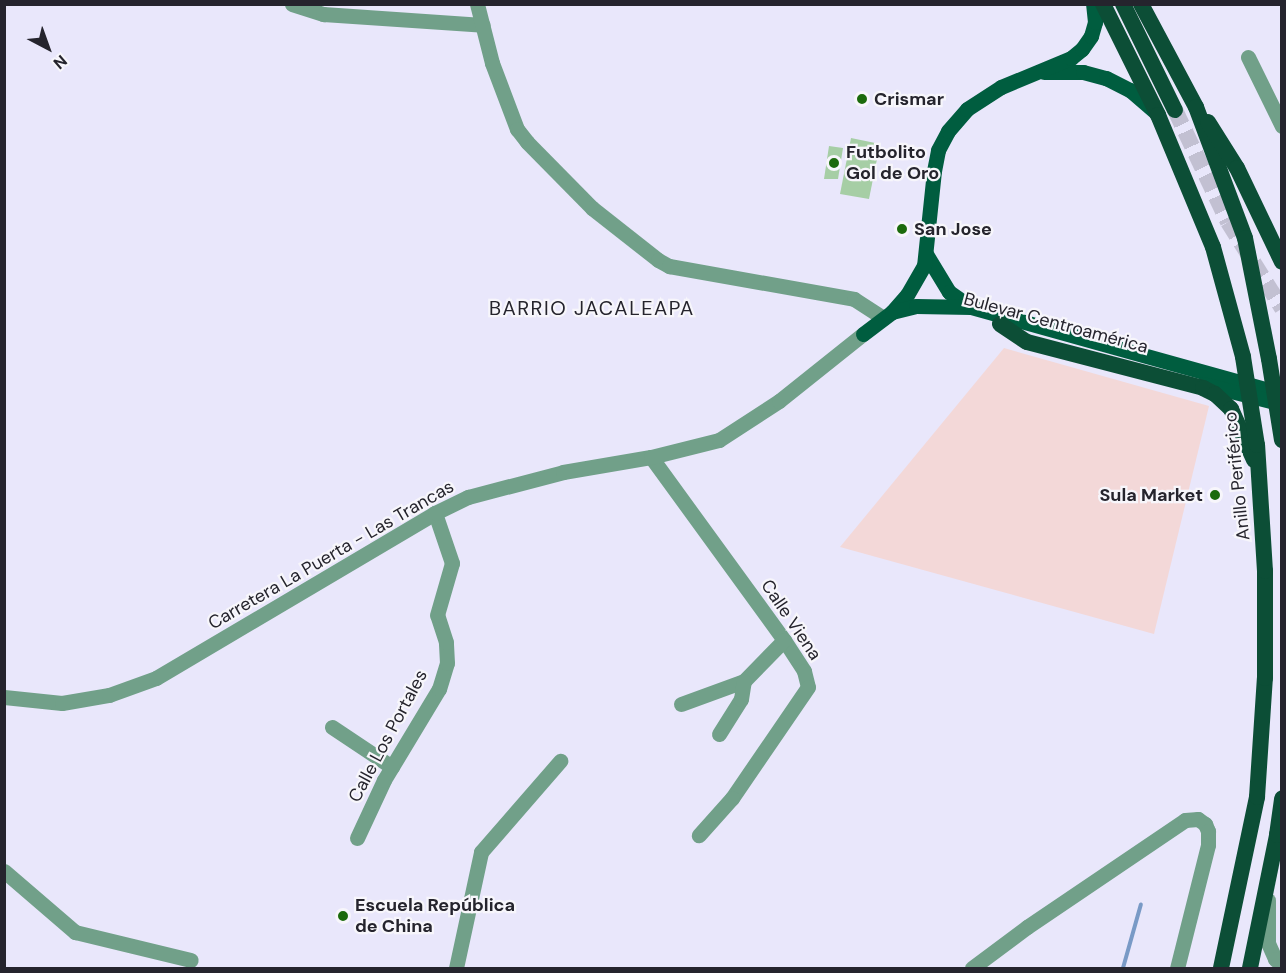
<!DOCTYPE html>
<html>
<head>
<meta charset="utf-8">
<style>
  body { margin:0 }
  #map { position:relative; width:1286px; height:973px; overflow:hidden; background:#e9e7fb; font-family:"DM Sans",sans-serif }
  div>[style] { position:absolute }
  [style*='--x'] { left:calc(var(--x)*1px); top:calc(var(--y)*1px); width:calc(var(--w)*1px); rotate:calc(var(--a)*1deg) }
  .industrial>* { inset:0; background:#f3d8d8 }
  .green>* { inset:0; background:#a6cea5 }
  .stream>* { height:4px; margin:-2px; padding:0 2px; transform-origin:2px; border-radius:2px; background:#799ac6 }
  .trunk-tunnel>* { height:16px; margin-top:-8px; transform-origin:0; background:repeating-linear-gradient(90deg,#c2c0d2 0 16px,transparent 0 24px) }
  .minor>* { height:15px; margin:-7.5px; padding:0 7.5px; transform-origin:7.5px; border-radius:7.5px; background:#71a089 }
  .tertiary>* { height:15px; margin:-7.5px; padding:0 7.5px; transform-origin:7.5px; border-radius:7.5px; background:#71a089 }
  .primary>* { height:15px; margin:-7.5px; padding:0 7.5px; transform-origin:7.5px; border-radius:7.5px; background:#005d3f }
  .trunk>* { height:16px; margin:-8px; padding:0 8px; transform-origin:8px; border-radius:8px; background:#0c4e36 }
  .trunk-bridge>* { height:16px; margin:-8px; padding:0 8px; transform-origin:8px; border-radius:8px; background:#0c4e36 }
  .dots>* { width:16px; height:16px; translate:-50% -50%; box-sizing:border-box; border:3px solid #f7f6fb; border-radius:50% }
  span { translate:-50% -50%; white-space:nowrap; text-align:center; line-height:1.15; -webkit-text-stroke:4.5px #f7f6fb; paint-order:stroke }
  .poi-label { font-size:18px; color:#25242d; font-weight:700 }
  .left { translate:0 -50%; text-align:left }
  .right { translate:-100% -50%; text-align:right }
  .street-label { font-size:18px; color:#25242d }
  .neighbourhood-label { font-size:20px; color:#25242d; letter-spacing:1.5px }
  .frame { position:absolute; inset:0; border:6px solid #25242d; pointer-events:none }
  .north { position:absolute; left:18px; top:18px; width:60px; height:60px; -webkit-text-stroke:4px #f7f6fb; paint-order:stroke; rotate:139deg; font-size:16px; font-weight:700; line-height:24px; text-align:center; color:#25242d }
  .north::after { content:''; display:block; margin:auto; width:21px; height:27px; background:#25242d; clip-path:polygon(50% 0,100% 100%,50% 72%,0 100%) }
</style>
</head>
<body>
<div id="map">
  <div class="industrial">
    <i style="clip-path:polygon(1004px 348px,1209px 406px,1154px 634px,840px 547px)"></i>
  </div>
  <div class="green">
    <i style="clip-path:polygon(851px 138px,880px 144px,869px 199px,840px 194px)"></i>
    <i style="clip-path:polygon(829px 146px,843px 148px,838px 179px,824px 179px)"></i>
  </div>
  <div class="stream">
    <i style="--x:1123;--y:968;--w:66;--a:-74.3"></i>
  </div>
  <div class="trunk-tunnel">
    <i style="--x:1175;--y:110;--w:124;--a:64.7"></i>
    <i style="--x:1228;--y:222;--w:102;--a:57.9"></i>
  </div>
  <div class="minor">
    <i style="--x:292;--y:4;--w:33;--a:18"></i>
    <i style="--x:323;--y:14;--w:160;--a:3.9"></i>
    <i style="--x:477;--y:4;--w:61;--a:75.7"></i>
    <i style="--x:492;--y:63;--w:71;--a:69.3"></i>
    <i style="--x:517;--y:129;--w:16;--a:52"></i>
    <i style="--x:527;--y:142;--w:93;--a:45.4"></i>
    <i style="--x:592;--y:208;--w:84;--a:38.2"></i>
    <i style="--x:658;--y:260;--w:13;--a:29"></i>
    <i style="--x:669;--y:266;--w:188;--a:10.1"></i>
    <i style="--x:854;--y:299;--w:35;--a:33"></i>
    <i style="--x:1248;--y:57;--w:77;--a:63.8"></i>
    <i style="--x:651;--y:457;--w:226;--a:54"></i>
    <i style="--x:784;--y:640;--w:37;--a:57"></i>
    <i style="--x:804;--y:671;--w:16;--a:76"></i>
    <i style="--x:808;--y:687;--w:135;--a:124.4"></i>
    <i style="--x:732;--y:798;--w:50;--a:131.7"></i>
    <i style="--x:681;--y:704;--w:67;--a:-20.1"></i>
    <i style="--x:744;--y:681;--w:57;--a:-45.7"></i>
    <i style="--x:332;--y:727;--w:72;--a:33.7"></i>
    <i style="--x:719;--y:734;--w:41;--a:-57.8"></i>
    <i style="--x:741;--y:699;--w:18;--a:-81"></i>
    <i style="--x:357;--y:838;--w:64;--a:-65"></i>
    <i style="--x:384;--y:780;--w:106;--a:-58.9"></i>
    <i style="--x:439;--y:689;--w:27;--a:-73"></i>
    <i style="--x:447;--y:663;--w:21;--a:-93"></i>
    <i style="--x:446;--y:642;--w:28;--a:-108"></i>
    <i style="--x:437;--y:615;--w:54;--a:-73.9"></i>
    <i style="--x:452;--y:563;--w:53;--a:-108.8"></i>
    <i style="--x:4;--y:871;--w:94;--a:40.7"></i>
    <i style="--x:75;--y:932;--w:119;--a:13.6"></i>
    <i style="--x:1268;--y:900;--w:43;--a:90"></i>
    <i style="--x:1268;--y:943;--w:17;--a:66"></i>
    <i style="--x:1275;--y:959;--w:9;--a:41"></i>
    <i style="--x:456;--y:968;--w:119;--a:-77.8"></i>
    <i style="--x:481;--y:852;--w:121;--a:-49"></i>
    <i style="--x:972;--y:968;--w:69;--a:-36.7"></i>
    <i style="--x:1027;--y:927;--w:191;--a:-34.1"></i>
    <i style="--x:1185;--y:820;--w:13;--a:-4"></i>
    <i style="--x:1198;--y:819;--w:9;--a:36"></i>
    <i style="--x:1205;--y:824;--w:8;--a:67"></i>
    <i style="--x:1208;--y:831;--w:14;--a:90"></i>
    <i style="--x:1208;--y:845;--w:127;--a:104.1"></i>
  </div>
  <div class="tertiary">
    <i style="--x:4;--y:697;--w:58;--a:5.9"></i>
    <i style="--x:62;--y:703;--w:48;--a:-9.7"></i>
    <i style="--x:109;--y:695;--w:50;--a:-19.9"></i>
    <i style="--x:156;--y:678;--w:324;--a:-30.6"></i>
    <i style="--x:435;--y:513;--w:37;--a:-26"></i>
    <i style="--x:468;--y:497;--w:98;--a:-14.7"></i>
    <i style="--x:563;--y:472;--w:89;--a:-9.7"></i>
    <i style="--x:651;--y:457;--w:70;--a:-14"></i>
    <i style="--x:719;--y:440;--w:72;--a:-33"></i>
    <i style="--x:779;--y:401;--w:107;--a:-38.6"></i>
  </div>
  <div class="primary">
    <i style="--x:1044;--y:72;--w:39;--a:0"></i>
    <i style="--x:1083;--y:72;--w:24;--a:15"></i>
    <i style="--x:1106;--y:78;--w:27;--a:27"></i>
    <i style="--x:1130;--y:90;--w:33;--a:41"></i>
    <i style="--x:926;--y:254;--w:44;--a:58.8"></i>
    <i style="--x:949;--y:292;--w:24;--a:35"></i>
    <i style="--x:892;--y:312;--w:23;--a:-49"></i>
    <i style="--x:907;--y:295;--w:34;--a:-60"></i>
    <i style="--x:924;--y:266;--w:96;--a:-84"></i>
    <i style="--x:934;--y:171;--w:21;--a:-79"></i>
    <i style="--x:938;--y:150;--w:21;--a:-62"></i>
    <i style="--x:948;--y:131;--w:29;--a:-49"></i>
    <i style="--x:967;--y:109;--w:40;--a:-32.9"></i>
    <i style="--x:1001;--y:87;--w:76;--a:-22.5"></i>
    <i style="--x:1071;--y:58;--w:14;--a:-39"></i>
    <i style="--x:1082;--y:49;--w:16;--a:-55"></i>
    <i style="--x:1091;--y:36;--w:15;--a:-74"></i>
    <i style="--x:1095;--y:22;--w:18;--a:-96"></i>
    <i style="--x:863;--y:334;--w:36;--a:-37"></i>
    <i style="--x:892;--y:312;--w:25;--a:-14"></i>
    <i style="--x:916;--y:306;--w:55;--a:1"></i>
    <i style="--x:971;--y:307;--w:323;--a:15.6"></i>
    <i style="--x:1203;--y:384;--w:81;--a:14.2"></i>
  </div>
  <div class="trunk">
    <i style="--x:1103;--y:4;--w:124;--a:63.6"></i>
    <i style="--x:1158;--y:115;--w:143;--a:67.4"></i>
    <i style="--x:1213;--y:247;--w:114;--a:74.7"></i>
    <i style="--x:1123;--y:4;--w:118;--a:63.9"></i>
    <i style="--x:1141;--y:4;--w:117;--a:61.9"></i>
    <i style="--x:1196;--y:107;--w:140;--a:69.5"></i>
    <i style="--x:1245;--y:238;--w:123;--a:78.8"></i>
    <i style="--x:1208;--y:122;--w:54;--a:57.8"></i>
    <i style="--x:1237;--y:168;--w:104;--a:64.4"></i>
    <i style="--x:1000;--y:324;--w:32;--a:34"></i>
    <i style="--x:1027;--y:342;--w:182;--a:14.6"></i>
    <i style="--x:1203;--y:388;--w:13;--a:27"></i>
    <i style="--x:1215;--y:394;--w:22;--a:43"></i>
    <i style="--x:1231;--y:409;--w:56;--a:65.7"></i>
    <i style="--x:1221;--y:968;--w:175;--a:-78.1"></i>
    <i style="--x:1257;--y:797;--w:119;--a:-86.2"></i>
    <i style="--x:1265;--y:678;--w:107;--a:-90"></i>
    <i style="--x:1265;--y:571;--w:126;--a:-93.6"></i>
    <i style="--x:1250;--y:968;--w:136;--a:-78.5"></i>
    <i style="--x:1277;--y:835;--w:37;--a:-82"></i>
  </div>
  <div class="trunk-bridge">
    <i style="--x:1243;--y:357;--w:89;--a:81"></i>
    <i style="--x:1269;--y:359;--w:82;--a:80.9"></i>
  </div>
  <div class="dots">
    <i style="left:862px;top:99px;background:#1b6a0c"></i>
    <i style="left:834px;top:163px;background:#1b6a0c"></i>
    <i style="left:902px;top:229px;background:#1b6a0c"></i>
    <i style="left:1215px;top:495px;background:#1b6a0c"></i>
    <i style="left:343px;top:916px;background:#1b6a0c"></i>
  </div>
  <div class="poi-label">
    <span class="left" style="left:874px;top:99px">Crismar</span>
    <span class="left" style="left:846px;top:163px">Futbolito<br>Gol de Oro</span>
    <span class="left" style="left:914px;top:229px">San Jose</span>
    <span class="right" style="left:1203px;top:495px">Sula Market</span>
    <span class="left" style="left:355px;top:916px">Escuela República<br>de China</span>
  </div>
  <div class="street-label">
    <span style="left:1056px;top:323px;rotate:15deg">Bulevar Centroamérica</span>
    <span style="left:1237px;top:476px;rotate:-96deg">Anillo Periférico</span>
    <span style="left:331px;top:555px;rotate:-30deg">Carretera La Puerta - Las Trancas</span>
    <span style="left:791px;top:620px;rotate:56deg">Calle Viena</span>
    <span style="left:388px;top:736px;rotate:-62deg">Calle Los Portales</span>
  </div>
  <div class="neighbourhood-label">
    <span style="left:592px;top:308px">BARRIO JACALEAPA</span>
  </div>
  <div class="frame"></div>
  <div class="north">N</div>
</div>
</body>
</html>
